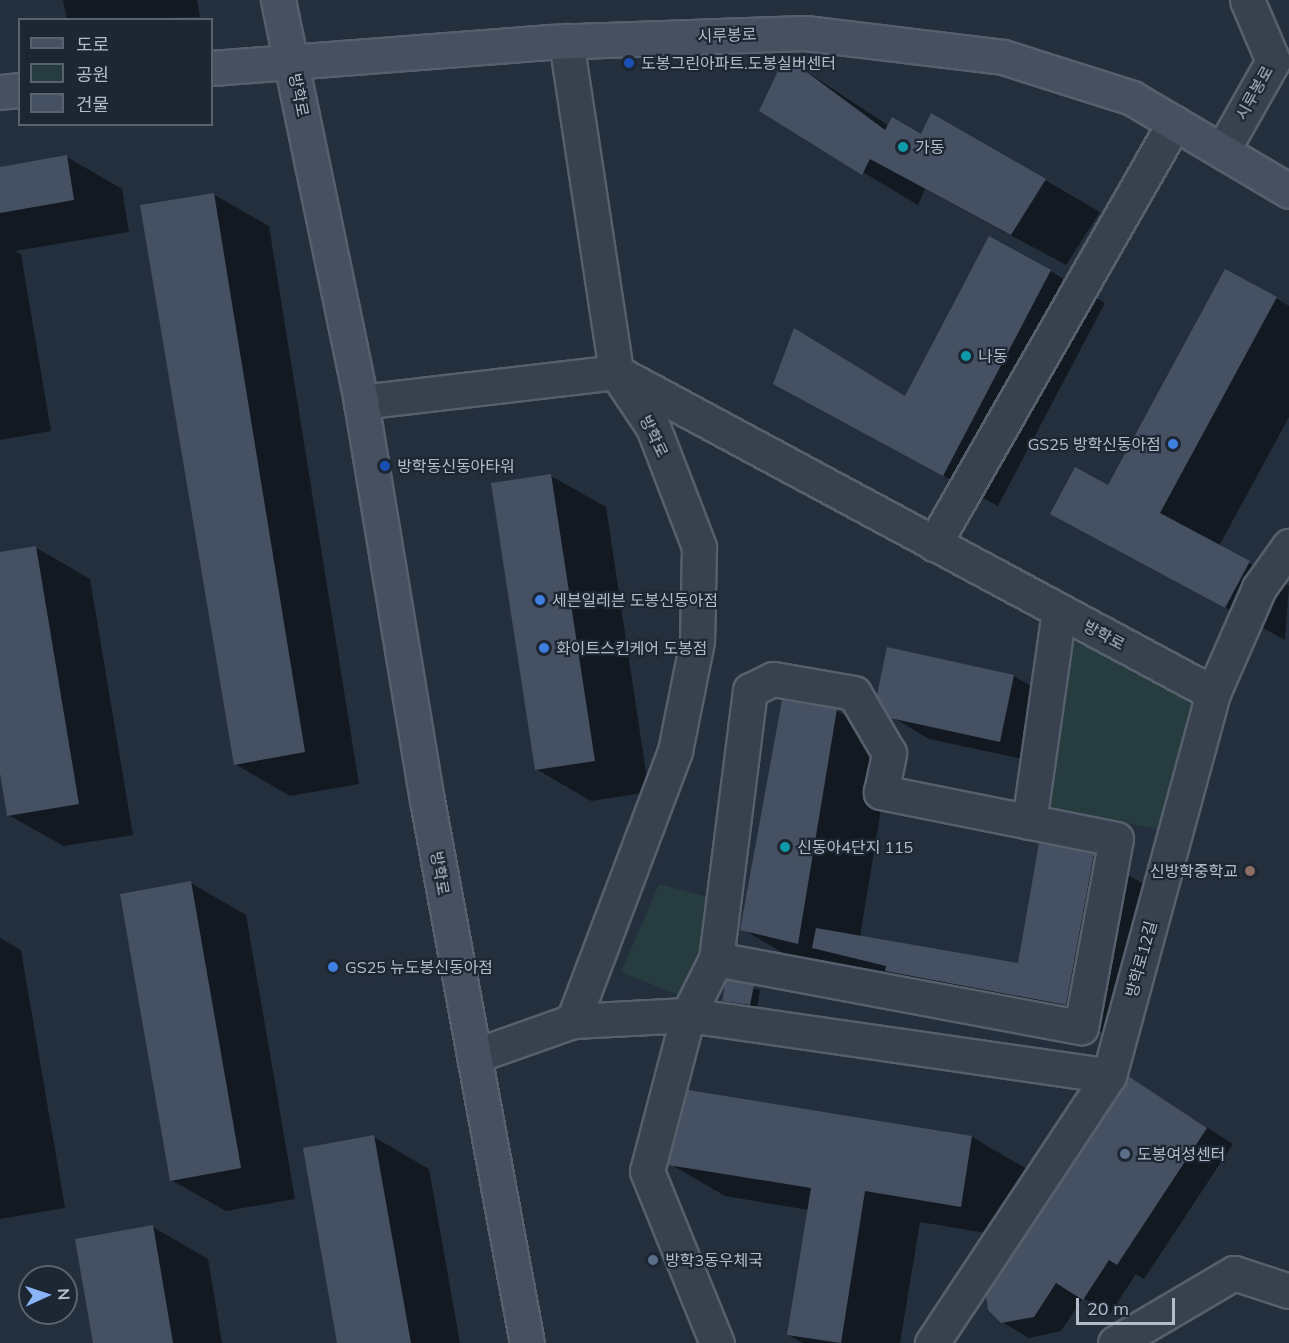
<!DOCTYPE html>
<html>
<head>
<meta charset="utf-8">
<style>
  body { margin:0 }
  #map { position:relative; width:1289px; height:1343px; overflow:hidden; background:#242f3e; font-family:Mulish,"Noto Sans KR",sans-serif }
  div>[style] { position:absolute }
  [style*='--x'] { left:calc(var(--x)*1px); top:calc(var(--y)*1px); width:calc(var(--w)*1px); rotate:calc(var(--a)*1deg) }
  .green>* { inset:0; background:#263c3f }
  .shadow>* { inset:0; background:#0007 }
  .building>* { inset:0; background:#455162 }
  .roads { filter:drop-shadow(2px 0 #565f6c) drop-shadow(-2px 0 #565f6c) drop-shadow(0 2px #565f6c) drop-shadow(0 -2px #565f6c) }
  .street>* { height:33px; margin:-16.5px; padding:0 16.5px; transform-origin:16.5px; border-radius:16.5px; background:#38414e }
  .secondary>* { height:33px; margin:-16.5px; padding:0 16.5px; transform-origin:16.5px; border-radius:16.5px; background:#465061 }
  .dots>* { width:16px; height:16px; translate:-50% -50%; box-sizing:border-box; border:3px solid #1d2633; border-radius:50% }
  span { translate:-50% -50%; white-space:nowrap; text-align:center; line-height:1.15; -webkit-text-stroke:4.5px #1d2633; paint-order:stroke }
  .street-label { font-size:16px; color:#b4bcc9 }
  .poi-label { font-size:16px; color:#b4bcc9 }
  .left { translate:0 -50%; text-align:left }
  .right { translate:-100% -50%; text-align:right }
  .legend { position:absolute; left:18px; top:18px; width:195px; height:108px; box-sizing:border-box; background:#1d2633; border:2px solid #59626f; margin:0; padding:8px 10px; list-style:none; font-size:18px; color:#b4bcc9 }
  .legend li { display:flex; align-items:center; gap:12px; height:30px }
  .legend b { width:30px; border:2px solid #59626f }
  .north { position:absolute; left:18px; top:1265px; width:60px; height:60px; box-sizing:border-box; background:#1d2633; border:2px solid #59626f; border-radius:50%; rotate:87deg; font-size:16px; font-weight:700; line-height:24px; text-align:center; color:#b4bcc9 }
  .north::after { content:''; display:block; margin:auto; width:21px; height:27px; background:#8ab4f8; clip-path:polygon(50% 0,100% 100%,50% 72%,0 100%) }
  .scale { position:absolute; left:1076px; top:1298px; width:99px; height:27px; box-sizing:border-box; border:3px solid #b4bcc9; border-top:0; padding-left:8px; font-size:18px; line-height:21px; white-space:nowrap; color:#b4bcc9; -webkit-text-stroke:4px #1d2633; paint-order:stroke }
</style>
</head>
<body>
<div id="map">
  <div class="green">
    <i style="clip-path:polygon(1071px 631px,1194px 698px,1161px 830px,1046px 807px)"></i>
    <i style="clip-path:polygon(659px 884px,708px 897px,703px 952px,678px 995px,621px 972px)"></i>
  </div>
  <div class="shadow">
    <i style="clip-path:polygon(63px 0,197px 0,200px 17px,67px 20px)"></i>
    <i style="clip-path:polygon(786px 58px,889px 126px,1045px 180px,1100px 212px,1066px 265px,925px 189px,918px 205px,761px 111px)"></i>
    <i style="clip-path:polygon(67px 157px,122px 189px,129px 232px,15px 251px,21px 254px,51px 431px,0 440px,0 168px)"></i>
    <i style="clip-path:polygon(213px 194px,269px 226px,359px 784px,290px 796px,235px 764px)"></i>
    <i style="clip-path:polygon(1050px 271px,1105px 303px,998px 506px,775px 383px,795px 330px,907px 397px)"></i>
    <i style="clip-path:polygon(1276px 298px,1289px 306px,1289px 417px,1219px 546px,1289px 586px,1285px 640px,1052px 513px,1109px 487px)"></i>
    <i style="clip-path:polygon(551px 476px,606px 507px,649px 792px,591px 801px,536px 769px)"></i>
    <i style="clip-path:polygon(35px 547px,90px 579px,133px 835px,64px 846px,8px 815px,0 764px,0 553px)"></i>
    <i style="clip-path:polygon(888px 649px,1014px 676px,1051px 698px,1037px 762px,929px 739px,892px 717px)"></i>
    <i style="clip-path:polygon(783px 701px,837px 711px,892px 742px,860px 937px,1019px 965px,1094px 855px,1149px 887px,1121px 1036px,941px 1002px,797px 961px,742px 929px)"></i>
    <i style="clip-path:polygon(191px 883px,246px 915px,295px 1199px,226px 1211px,171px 1180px)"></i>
    <i style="clip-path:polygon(0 938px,21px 950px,65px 1208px,0 1219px)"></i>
    <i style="clip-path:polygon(728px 982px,760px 990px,757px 1008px,723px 1000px)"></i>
    <i style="clip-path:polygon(1129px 1078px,1233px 1144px,1144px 1279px,1136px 1274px,1110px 1314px,1083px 1298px,1061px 1331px,1029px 1338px,1002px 1322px)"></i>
    <i style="clip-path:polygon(689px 1091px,972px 1137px,1027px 1169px,1016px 1238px,920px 1222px,900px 1343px,803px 1343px,788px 1335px,809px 1210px,725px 1196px,670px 1164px)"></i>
    <i style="clip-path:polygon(374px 1137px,429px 1169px,460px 1343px,339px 1343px)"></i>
    <i style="clip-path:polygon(153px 1227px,208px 1259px,222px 1343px,95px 1343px)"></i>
  </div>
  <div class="building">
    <i style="clip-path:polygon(785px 56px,885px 130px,892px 117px,921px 134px,931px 113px,1046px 179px,1011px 235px,870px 159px,862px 175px,759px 111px)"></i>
    <i style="clip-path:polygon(67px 155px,74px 200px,0 213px,0 167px)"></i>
    <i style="clip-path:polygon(214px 193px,305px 752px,234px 765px,140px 205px)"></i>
    <i style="clip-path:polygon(989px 236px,1051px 270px,943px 476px,773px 384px,794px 328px,905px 396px)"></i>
    <i style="clip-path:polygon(1225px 269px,1277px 297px,1160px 513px,1250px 561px,1225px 608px,1050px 514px,1075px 467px,1108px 485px)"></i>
    <i style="clip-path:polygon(551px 474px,595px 761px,535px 770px,491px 483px)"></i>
    <i style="clip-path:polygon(36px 546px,79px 804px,7px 816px,0 773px,0 552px)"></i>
    <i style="clip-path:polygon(887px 647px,1014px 675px,1000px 742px,890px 718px,877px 695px)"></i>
    <i style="clip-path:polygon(782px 700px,837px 709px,798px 944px,740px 930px)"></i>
    <i style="clip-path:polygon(1039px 843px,1094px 854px,1066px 1005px,885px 971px,886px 966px,812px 948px,816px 928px,1018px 963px)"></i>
    <i style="clip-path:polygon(191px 881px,241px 1168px,170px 1181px,120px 894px)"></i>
    <i style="clip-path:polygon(726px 980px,754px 985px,750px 1005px,722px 1001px)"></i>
    <i style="clip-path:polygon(1128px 1076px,1207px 1128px,1117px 1265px,1109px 1260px,1083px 1300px,1056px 1283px,1034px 1317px,1001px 1323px,988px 1310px,986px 1295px)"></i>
    <i style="clip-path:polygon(688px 1090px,972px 1136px,961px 1207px,865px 1191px,841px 1343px,787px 1335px,811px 1188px,668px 1165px)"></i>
    <i style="clip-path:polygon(374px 1135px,411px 1343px,337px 1343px,303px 1148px)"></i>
    <i style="clip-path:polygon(153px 1225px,173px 1343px,93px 1343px,75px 1239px)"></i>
  </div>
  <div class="roads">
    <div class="street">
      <i style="--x:566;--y:41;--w:335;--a:81.4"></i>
      <i style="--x:616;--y:372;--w:66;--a:56.1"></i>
      <i style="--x:653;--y:427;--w:129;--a:69"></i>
      <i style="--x:699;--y:547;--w:94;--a:91.2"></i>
      <i style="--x:697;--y:641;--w:112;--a:101.3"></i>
      <i style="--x:675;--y:751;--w:289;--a:110.7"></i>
      <i style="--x:1222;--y:151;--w:103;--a:-60.5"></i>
      <i style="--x:1273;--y:61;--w:66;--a:-113.1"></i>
      <i style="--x:361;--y:402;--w:257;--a:-6.7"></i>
      <i style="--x:616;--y:372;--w:678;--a:28.27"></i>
      <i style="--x:934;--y:544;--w:485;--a:-60.3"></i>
      <i style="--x:1029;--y:822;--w:213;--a:-81.9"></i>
      <i style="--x:716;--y:959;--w:371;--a:10.6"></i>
      <i style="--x:1081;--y:1027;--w:191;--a:-79.5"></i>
      <i style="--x:1116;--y:839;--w:240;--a:-168.7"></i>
      <i style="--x:881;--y:792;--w:40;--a:-78"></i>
      <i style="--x:889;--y:753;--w:69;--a:-120.3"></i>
      <i style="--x:854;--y:693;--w:82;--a:-170.2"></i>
      <i style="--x:773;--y:679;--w:25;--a:154"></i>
      <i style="--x:750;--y:690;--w:271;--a:97.2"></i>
      <i style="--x:716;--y:959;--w:63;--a:116.6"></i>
      <i style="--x:688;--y:1015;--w:161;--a:104.7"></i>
      <i style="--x:647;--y:1171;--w:186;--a:67.9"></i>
      <i style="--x:474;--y:1056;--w:105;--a:-19.5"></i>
      <i style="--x:573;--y:1021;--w:115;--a:-3"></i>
      <i style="--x:688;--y:1015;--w:425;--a:8.2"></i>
      <i style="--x:932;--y:1343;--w:320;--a:-56.5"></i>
      <i style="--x:1109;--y:1076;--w:397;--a:-74.8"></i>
      <i style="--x:1213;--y:693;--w:115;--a:-66.3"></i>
      <i style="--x:1259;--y:588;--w:52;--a:-54.5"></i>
      <i style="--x:1115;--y:1343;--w:138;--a:-30.5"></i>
      <i style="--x:1234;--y:1273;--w:58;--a:18.1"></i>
    </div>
    <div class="secondary">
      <i style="--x:278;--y:0;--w:410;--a:78.3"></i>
      <i style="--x:361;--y:402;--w:403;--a:80.6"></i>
      <i style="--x:427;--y:800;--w:552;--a:79.57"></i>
      <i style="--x:212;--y:68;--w:337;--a:-4.4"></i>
      <i style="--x:548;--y:42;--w:257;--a:-2"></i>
      <i style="--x:805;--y:33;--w:199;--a:6.9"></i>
      <i style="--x:1003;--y:57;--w:135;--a:17.6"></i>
      <i style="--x:1132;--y:98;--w:182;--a:30.6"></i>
      <i style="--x:0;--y:92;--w:20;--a:-6"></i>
    </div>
  </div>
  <div class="dots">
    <i style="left:629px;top:63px;background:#1a4fb4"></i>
    <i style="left:903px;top:147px;background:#0f9aa8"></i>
    <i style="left:966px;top:356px;background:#0f9aa8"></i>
    <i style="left:1173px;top:444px;background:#3f7fe0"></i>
    <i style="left:385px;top:466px;background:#1a4fb4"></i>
    <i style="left:540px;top:600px;background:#3f7fe0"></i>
    <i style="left:544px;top:648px;background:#3f7fe0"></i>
    <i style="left:785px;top:847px;background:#0f9aa8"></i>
    <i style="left:1250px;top:871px;background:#8d6e63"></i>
    <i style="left:333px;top:967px;background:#3f7fe0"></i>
    <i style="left:1125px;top:1154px;background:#5c6f8a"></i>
    <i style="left:653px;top:1260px;background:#5c6f8a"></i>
  </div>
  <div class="street-label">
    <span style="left:727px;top:35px;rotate:-2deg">시루봉로</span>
    <span style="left:1254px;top:93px;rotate:-61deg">시루봉로</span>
    <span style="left:299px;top:95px;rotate:79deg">방학로</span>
    <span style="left:654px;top:436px;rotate:64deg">방학로</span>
    <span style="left:1104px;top:635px;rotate:28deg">방학로</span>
    <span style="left:440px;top:873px;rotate:80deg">방학로</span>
    <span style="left:1141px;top:959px;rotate:-75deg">방학로12길</span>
  </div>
  <div class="poi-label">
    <span class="left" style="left:641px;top:63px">도봉그린아파트.도봉실버센터</span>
    <span class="left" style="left:915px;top:147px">가동</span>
    <span class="left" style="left:978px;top:356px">나동</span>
    <span class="right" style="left:1161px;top:444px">GS25 방학신동아점</span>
    <span class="left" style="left:397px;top:466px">방학동신동아타워</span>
    <span class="left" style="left:552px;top:600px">세븐일레븐 도봉신동아점</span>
    <span class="left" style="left:556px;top:648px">화이트스킨케어 도봉점</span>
    <span class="left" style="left:797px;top:847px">신동아4단지 115</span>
    <span class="right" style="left:1238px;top:871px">신방학중학교</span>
    <span class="left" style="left:345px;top:967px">GS25 뉴도봉신동아점</span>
    <span class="left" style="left:1137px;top:1154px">도봉여성센터</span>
    <span class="left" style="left:665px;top:1260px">방학3동우체국</span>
  </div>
  <ul class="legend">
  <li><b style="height:8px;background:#465061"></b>도로</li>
  <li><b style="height:16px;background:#263c3f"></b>공원</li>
  <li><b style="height:16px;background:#455162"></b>건물</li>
  </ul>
  <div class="north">N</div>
  <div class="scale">20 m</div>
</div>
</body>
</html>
